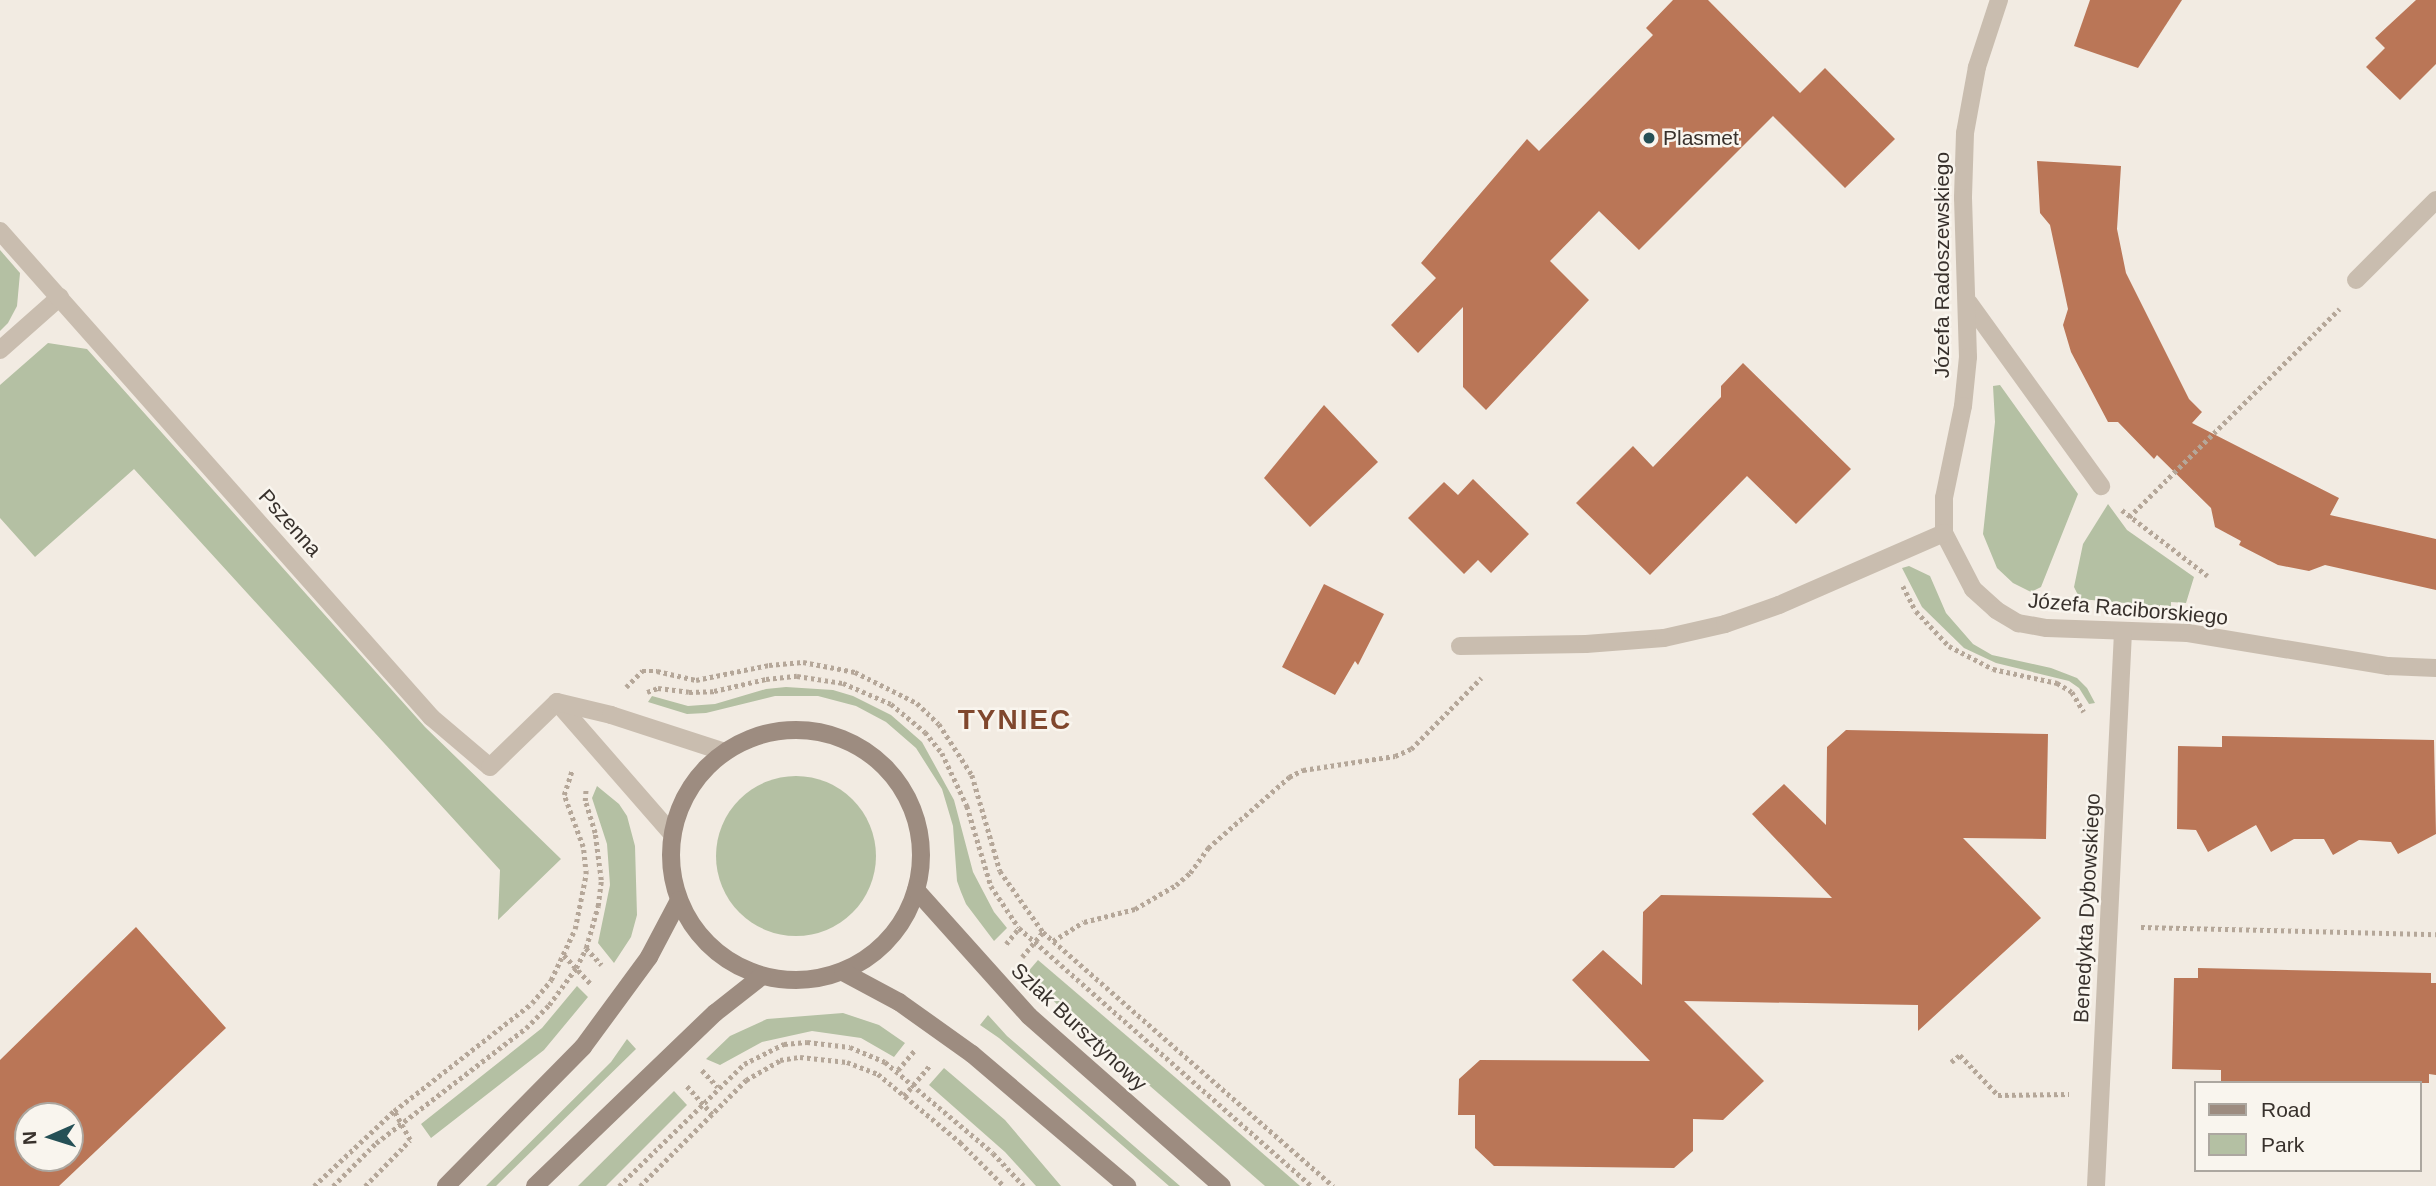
<!DOCTYPE html>
<html>
<head>
<meta charset="utf-8">
<style>
  body { margin:0 }
  #map { position:relative; width:2436px; height:1186px; overflow:hidden; background:#f2ebe2; font-family:Arial,sans-serif }
  div>[style] { position:absolute }
  [style*='--x'] { left:calc(var(--x)*1px); top:calc(var(--y)*1px); width:calc(var(--w)*1px); rotate:calc(var(--a)*1deg) }
  .green>* { inset:0; background:#b4c0a3 }
  .round { border-radius:50% }
  .building>* { inset:0; background:#ba7657 }
  .path>* { height:4.5px; margin-top:-2.25px; transform-origin:0; background:repeating-linear-gradient(90deg,#b5a799 0 3.5px,transparent 0 7px) }
  .lane>* { height:18px; margin:-9px; padding:0 9px; transform-origin:9px; border-radius:9px; background:#c9bdaf }
  .street>* { height:18px; margin:-9px; padding:0 9px; transform-origin:9px; border-radius:9px; background:#c9bdaf }
  .secondary>* { height:18px; margin:-9px; padding:0 9px; transform-origin:9px; border-radius:9px; background:#9d8c80 }
  .secondary>.ring { margin:-9px; padding:0; box-sizing:content-box; background:none; border:18px solid #9d8c80; border-radius:50% }
  .dots>* { width:19px; height:19px; translate:-50% -50%; box-sizing:border-box; border:4px solid #f9f5ee; border-radius:50% }
  span { translate:-50% -50%; white-space:nowrap; text-align:center; line-height:1.15; -webkit-text-stroke:5px #f9f5ee; paint-order:stroke }
  .poi-label { font-size:21px; color:#38312c }
  .left { translate:0 -50%; text-align:left }
  .street-label { font-size:21px; color:#38312c }
  .district-label { font-size:28px; color:#80472d; font-weight:700; letter-spacing:2px }
  .legend { position:absolute; left:2194px; top:1081px; width:228px; height:91px; box-sizing:border-box; background:#f9f5ee; border:2px solid #aca7a0; margin:0; padding:9px 12px; list-style:none; font-size:21px; color:#38312c }
  .legend li { display:flex; align-items:center; gap:14px; height:35px }
  .legend b { width:35px; border:2px solid #aca7a0 }
  .north { position:absolute; left:14px; top:1102px; width:70px; height:70px; box-sizing:border-box; background:#f9f5ee; border:2px solid #aca7a0; border-radius:50%; rotate:267deg; font-size:19px; font-weight:700; line-height:28px; text-align:center; color:#38312c }
  .north::after { content:''; display:block; margin:auto; width:24px; height:32px; background:#255056; clip-path:polygon(50% 0,100% 100%,50% 72%,0 100%) }
</style>
</head>
<body>
<div id="map">
  <div class="green">
    <i style="clip-path:polygon(0 250px,20px 273px,17px 306px,8px 323px,0 331px)"></i>
    <i style="clip-path:polygon(48px 343px,87px 349px,425px 727px,561px 859px,498px 920px,500px 870px,134px 469px,35px 557px,0 518px,0 385px)"></i>
    <i style="clip-path:polygon(2000px 385px,2078px 494px,2041px 587px,2031px 592px,2013px 583px,1997px 568px,1983px 534px,1995px 422px,1993px 386px)"></i>
    <i style="clip-path:polygon(2108px 504px,2127px 530px,2194px 577px,2186px 603px,2171px 602px,2171px 607px,2080px 599px,2074px 587px,2083px 544px)"></i>
    <i style="clip-path:polygon(1909px 566px,1930px 576px,1946px 613px,1973px 644px,1992px 655px,2051px 668px,2077px 678px,2087px 688px,2095px 703px,2089px 704px,2079px 688px,2069px 681px,1996px 663px,1964px 648px,1922px 607px,1902px 568px)"></i>
    <i style="clip-path:polygon(786px 687px,833px 690px,853px 696px,891px 715px,922px 742px,954px 800px,973px 872px,994px 912px,1007px 928px,994px 941px,966px 904px,961px 892px,957px 881px,953px 826px,942px 789px,916px 748px,886px 722px,856px 706px,818px 696px,775px 696px,706px 713px,687px 714px,648px 702px,652px 696px,688px 706px,715px 704px,766px 689px)"></i>
    <i class="round" style="left:716px;top:776px;width:160px;height:160px"></i>
    <i style="clip-path:polygon(597px 786px,619px 804px,627px 816px,635px 846px,637px 915px,631px 937px,614px 963px,598px 943px,610px 885px,607px 844px,592px 798px)"></i>
    <i style="clip-path:polygon(1038px 960px,1176px 1078px,1300px 1186px,1265px 1186px,1066px 1013px,1026px 974px)"></i>
    <i style="clip-path:polygon(577px 986px,588px 997px,544px 1050px,431px 1138px,421px 1124px,542px 1028px)"></i>
    <i style="clip-path:polygon(843px 1013px,879px 1025px,905px 1043px,894px 1057px,861px 1038px,812px 1031px,762px 1042px,720px 1065px,706px 1059px,730px 1036px,767px 1019px)"></i>
    <i style="clip-path:polygon(988px 1015px,1007px 1036px,1180px 1186px,1169px 1186px,999px 1038px,980px 1025px)"></i>
    <i style="clip-path:polygon(627px 1039px,636px 1049px,496px 1186px,486px 1186px,611px 1062px)"></i>
    <i style="clip-path:polygon(944px 1068px,1005px 1120px,1061px 1186px,1036px 1186px,1005px 1152px,929px 1085px)"></i>
    <i style="clip-path:polygon(674px 1091px,687px 1105px,606px 1186px,578px 1186px)"></i>
  </div>
  <div class="building">
    <i style="clip-path:polygon(1673px 0,1708px 0,1800px 93px,1825px 68px,1895px 139px,1845px 188px,1773px 116px,1639px 250px,1599px 211px,1550px 261px,1589px 300px,1486px 410px,1463px 387px,1463px 307px,1418px 353px,1391px 325px,1436px 278px,1421px 263px,1527px 139px,1539px 151px,1653px 35px,1646px 28px)"></i>
    <i style="clip-path:polygon(2090px 0,2182px 0,2138px 68px,2074px 46px)"></i>
    <i style="clip-path:polygon(2416px 0,2436px 0,2436px 64px,2400px 100px,2366px 67px,2385px 48px,2375px 38px)"></i>
    <i style="clip-path:polygon(2037px 161px,2121px 166px,2117px 229px,2126px 273px,2189px 399px,2202px 412px,2192px 423px,2339px 498px,2330px 515px,2436px 539px,2436px 590px,2325px 565px,2309px 571px,2278px 565px,2239px 545px,2241px 541px,2215px 527px,2211px 508px,2157px 455px,2154px 459px,2118px 422px,2108px 422px,2071px 352px,2063px 325px,2068px 309px,2050px 225px,2040px 213px)"></i>
    <i style="clip-path:polygon(1743px 363px,1851px 469px,1796px 524px,1747px 476px,1650px 575px,1576px 503px,1633px 446px,1653px 467px,1721px 397px,1721px 386px)"></i>
    <i style="clip-path:polygon(1324px 405px,1378px 462px,1310px 527px,1264px 478px)"></i>
    <i style="clip-path:polygon(1473px 479px,1529px 534px,1491px 573px,1478px 560px,1464px 574px,1408px 518px,1444px 482px,1458px 495px)"></i>
    <i style="clip-path:polygon(1324px 584px,1384px 614px,1358px 665px,1355px 661px,1335px 695px,1282px 667px)"></i>
    <i style="clip-path:polygon(1846px 730px,2048px 734px,2046px 839px,1963px 838px,2041px 918px,1918px 1031px,1918px 1005px,1684px 1001px,1764px 1081px,1723px 1120px,1693px 1119px,1693px 1151px,1674px 1168px,1494px 1166px,1475px 1148px,1475px 1115px,1458px 1115px,1459px 1079px,1480px 1060px,1650px 1061px,1572px 980px,1603px 950px,1642px 985px,1643px 912px,1661px 895px,1832px 898px,1752px 814px,1784px 784px,1826px 825px,1827px 747px)"></i>
    <i style="clip-path:polygon(2222px 736px,2434px 740px,2436px 834px,2398px 854px,2391px 842px,2359px 840px,2333px 855px,2324px 839px,2294px 839px,2271px 852px,2256px 825px,2208px 852px,2196px 830px,2177px 829px,2178px 746px,2222px 747px)"></i>
    <i style="clip-path:polygon(evenodd,136px 927px,226px 1028px,59px 1186px,0 1186px,0 1060px,136px 927px,28px 1116px,70px 1116px,70px 1158px,28px 1158px,28px 1116px)"></i>
    <i style="clip-path:polygon(2198px 968px,2431px 973px,2431px 983px,2436px 983px,2436px 1075px,2429px 1074px,2429px 1083px,2221px 1083px,2221px 1070px,2172px 1069px,2174px 978px,2198px 978px)"></i>
  </div>
  <div class="path">
    <i style="--x:2122;--y:510;--w:108;--a:37.5"></i>
    <i style="--x:2129;--y:517;--w:296;--a:-44.7"></i>
    <i style="--x:1903;--y:586;--w:28;--a:63"></i>
    <i style="--x:1916;--y:611;--w:48;--a:46.7"></i>
    <i style="--x:1949;--y:646;--w:50;--a:27.6"></i>
    <i style="--x:1993;--y:669;--w:66;--a:12.3"></i>
    <i style="--x:2057;--y:683;--w:17;--a:31"></i>
    <i style="--x:2072;--y:692;--w:23;--a:59"></i>
    <i style="--x:626;--y:687;--w:23;--a:-45"></i>
    <i style="--x:642;--y:671;--w:15;--a:0"></i>
    <i style="--x:657;--y:671;--w:40;--a:13"></i>
    <i style="--x:696;--y:680;--w:75;--a:-11.6"></i>
    <i style="--x:769;--y:665;--w:34;--a:-5"></i>
    <i style="--x:803;--y:662;--w:53;--a:10.9"></i>
    <i style="--x:855;--y:672;--w:69;--a:26.6"></i>
    <i style="--x:917;--y:703;--w:30;--a:44"></i>
    <i style="--x:939;--y:724;--w:61;--a:57.1"></i>
    <i style="--x:972;--y:775;--w:100;--a:73.7"></i>
    <i style="--x:1000;--y:871;--w:75;--a:54.8"></i>
    <i style="--x:1043;--y:932;--w:386;--a:41.2"></i>
    <i style="--x:647;--y:692;--w:12;--a:-20"></i>
    <i style="--x:658;--y:688;--w:31;--a:7"></i>
    <i style="--x:689;--y:692;--w:25;--a:-2"></i>
    <i style="--x:714;--y:691;--w:53;--a:-13"></i>
    <i style="--x:766;--y:679;--w:31;--a:-6"></i>
    <i style="--x:797;--y:676;--w:47;--a:8.7"></i>
    <i style="--x:843;--y:683;--w:52;--a:23.6"></i>
    <i style="--x:891;--y:704;--w:44;--a:39.5"></i>
    <i style="--x:925;--y:732;--w:27;--a:51"></i>
    <i style="--x:942;--y:753;--w:59;--a:64.7"></i>
    <i style="--x:967;--y:806;--w:84;--a:73.3"></i>
    <i style="--x:991;--y:886;--w:50;--a:56.3"></i>
    <i style="--x:1019;--y:928;--w:390;--a:41.4"></i>
    <i style="--x:2141;--y:927;--w:295;--a:1.4"></i>
    <i style="--x:1053;--y:941;--w:36;--a:-32"></i>
    <i style="--x:1084;--y:922;--w:53;--a:-14.3"></i>
    <i style="--x:1135;--y:909;--w:48;--a:-30.3"></i>
    <i style="--x:1176;--y:885;--w:18;--a:-41"></i>
    <i style="--x:1190;--y:873;--w:31;--a:-54"></i>
    <i style="--x:1208;--y:848;--w:108;--a:-41.2"></i>
    <i style="--x:1289;--y:777;--w:16;--a:-27"></i>
    <i style="--x:1303;--y:770;--w:93;--a:-8.7"></i>
    <i style="--x:1395;--y:756;--w:17;--a:-24"></i>
    <i style="--x:1411;--y:749;--w:100;--a:-45.4"></i>
    <i style="--x:1006;--y:944;--w:21;--a:-51"></i>
    <i style="--x:586;--y:948;--w:23;--a:47"></i>
    <i style="--x:564;--y:955;--w:40;--a:47"></i>
    <i style="--x:1022;--y:957;--w:33;--a:-50"></i>
    <i style="--x:1951;--y:1062;--w:11;--a:-38"></i>
    <i style="--x:1960;--y:1055;--w:55;--a:46.5"></i>
    <i style="--x:1998;--y:1095;--w:71;--a:-0.8"></i>
    <i style="--x:702;--y:1070;--w:23;--a:47"></i>
    <i style="--x:898;--y:1070;--w:25;--a:-50"></i>
    <i style="--x:687;--y:1086;--w:38;--a:48"></i>
    <i style="--x:904;--y:1096;--w:40;--a:-50"></i>
    <i style="--x:314;--y:1186;--w:110;--a:-43.2"></i>
    <i style="--x:394;--y:1111;--w:175;--a:-38"></i>
    <i style="--x:532;--y:1003;--w:30;--a:-50"></i>
    <i style="--x:551;--y:980;--w:56;--a:-64.8"></i>
    <i style="--x:575;--y:929;--w:56;--a:-78.7"></i>
    <i style="--x:586;--y:874;--w:27;--a:-96"></i>
    <i style="--x:583;--y:847;--w:55;--a:-110.1"></i>
    <i style="--x:564;--y:795;--w:26;--a:-72"></i>
    <i style="--x:333;--y:1186;--w:61;--a:-45"></i>
    <i style="--x:376;--y:1143;--w:189;--a:-37.5"></i>
    <i style="--x:526;--y:1028;--w:33;--a:-45"></i>
    <i style="--x:549;--y:1005;--w:46;--a:-53.9"></i>
    <i style="--x:576;--y:968;--w:22;--a:-63"></i>
    <i style="--x:586;--y:948;--w:44;--a:-74.1"></i>
    <i style="--x:598;--y:906;--w:26;--a:-83"></i>
    <i style="--x:601;--y:880;--w:47;--a:-97.3"></i>
    <i style="--x:595;--y:833;--w:34;--a:-107"></i>
    <i style="--x:585;--y:801;--w:13;--a:-86"></i>
    <i style="--x:365;--y:1186;--w:64;--a:-45.6"></i>
    <i style="--x:410;--y:1140;--w:33;--a:-119"></i>
    <i style="--x:619;--y:1186;--w:175;--a:-44.3"></i>
    <i style="--x:744;--y:1064;--w:45;--a:-26.6"></i>
    <i style="--x:784;--y:1044;--w:23;--a:-5"></i>
    <i style="--x:807;--y:1042;--w:43;--a:6.6"></i>
    <i style="--x:850;--y:1047;--w:38;--a:23"></i>
    <i style="--x:885;--y:1062;--w:141;--a:40.1"></i>
    <i style="--x:993;--y:1153;--w:45;--a:46.8"></i>
    <i style="--x:640;--y:1186;--w:150;--a:-45"></i>
    <i style="--x:746;--y:1080;--w:39;--a:-30"></i>
    <i style="--x:780;--y:1060;--w:20;--a:-9"></i>
    <i style="--x:800;--y:1057;--w:47;--a:6.1"></i>
    <i style="--x:847;--y:1062;--w:33;--a:21"></i>
    <i style="--x:878;--y:1074;--w:107;--a:39.7"></i>
    <i style="--x:960;--y:1142;--w:62;--a:45"></i>
  </div>
  <div class="lane">
    <i style="--x:1969;--y:303;--w:226;--a:54.2"></i>
    <i style="--x:0;--y:350;--w:80;--a:-41.5"></i>
  </div>
  <div class="street">
    <i style="--x:1999;--y:0;--w:71;--a:108.2"></i>
    <i style="--x:1977;--y:67;--w:67;--a:100.3"></i>
    <i style="--x:1965;--y:133;--w:65;--a:91.8"></i>
    <i style="--x:1963;--y:198;--w:159;--a:88.2"></i>
    <i style="--x:1968;--y:357;--w:49;--a:95.8"></i>
    <i style="--x:1963;--y:406;--w:94;--a:101.7"></i>
    <i style="--x:1944;--y:498;--w:35;--a:90"></i>
    <i style="--x:1944;--y:533;--w:63;--a:62.6"></i>
    <i style="--x:1973;--y:589;--w:31;--a:42"></i>
    <i style="--x:1996;--y:610;--w:26;--a:31"></i>
    <i style="--x:2018;--y:623;--w:29;--a:10"></i>
    <i style="--x:2047;--y:628;--w:141;--a:2"></i>
    <i style="--x:2188;--y:633;--w:203;--a:9.4"></i>
    <i style="--x:2388;--y:666;--w:48;--a:2.4"></i>
    <i style="--x:0;--y:231;--w:650;--a:48.43"></i>
    <i style="--x:431;--y:717;--w:77;--a:40.3"></i>
    <i style="--x:490;--y:767;--w:93;--a:-44.1"></i>
    <i style="--x:2356;--y:280;--w:113;--a:-45"></i>
    <i style="--x:1460;--y:646;--w:126;--a:-0.9"></i>
    <i style="--x:1586;--y:644;--w:78;--a:-4.4"></i>
    <i style="--x:1664;--y:638;--w:63;--a:-12.9"></i>
    <i style="--x:1725;--y:624;--w:57;--a:-19.4"></i>
    <i style="--x:1779;--y:605;--w:180;--a:-23.6"></i>
    <i style="--x:557;--y:702;--w:175;--a:48.9"></i>
    <i style="--x:557;--y:702;--w:56;--a:13.5"></i>
    <i style="--x:611;--y:715;--w:120;--a:18"></i>
    <i style="--x:2096;--y:1186;--w:555;--a:-87.21"></i>
  </div>
  <div class="secondary">
    <i class="ring" style="left:671px;top:730px;width:232px;height:232px"></i>
    <i style="--x:916;--y:890;--w:169;--a:48.1"></i>
    <i style="--x:1029;--y:1016;--w:257;--a:41.4"></i>
    <i style="--x:843;--y:972;--w:64;--a:28.2"></i>
    <i style="--x:899;--y:1002;--w:90;--a:35.5"></i>
    <i style="--x:972;--y:1054;--w:204;--a:40.4"></i>
    <i style="--x:446;--y:1186;--w:195;--a:-45.4"></i>
    <i style="--x:583;--y:1047;--w:112;--a:-53.7"></i>
    <i style="--x:649;--y:957;--w:64;--a:-62.2"></i>
    <i style="--x:535;--y:1186;--w:250;--a:-43.9"></i>
    <i style="--x:715;--y:1013;--w:60;--a:-38.2"></i>
  </div>
  <div class="dots">
    <i style="left:1649px;top:138px;background:#255056"></i>
  </div>
  <div class="poi-label">
    <span class="left" style="left:1663px;top:138px">Plasmet</span>
  </div>
  <div class="street-label">
    <span style="left:1942px;top:265px;rotate:-90deg">Józefa Radoszewskiego</span>
    <span style="left:290px;top:523px;rotate:48deg">Pszenna</span>
    <span style="left:2128px;top:609px;rotate:5deg">Józefa Raciborskiego</span>
    <span style="left:2087px;top:908px;rotate:-87deg">Benedykta Dybowskiego</span>
    <span style="left:1079px;top:1027px;rotate:43deg">Szlak Bursztynowy</span>
  </div>
  <div class="district-label">
    <span style="left:1015px;top:720px">TYNIEC</span>
  </div>
  <ul class="legend">
  <li><b style="height:9px;background:#9d8c80"></b>Road</li>
  <li><b style="height:19px;background:#b4c0a3"></b>Park</li>
  </ul>
  <div class="north">N</div>
</div>
</body>
</html>
